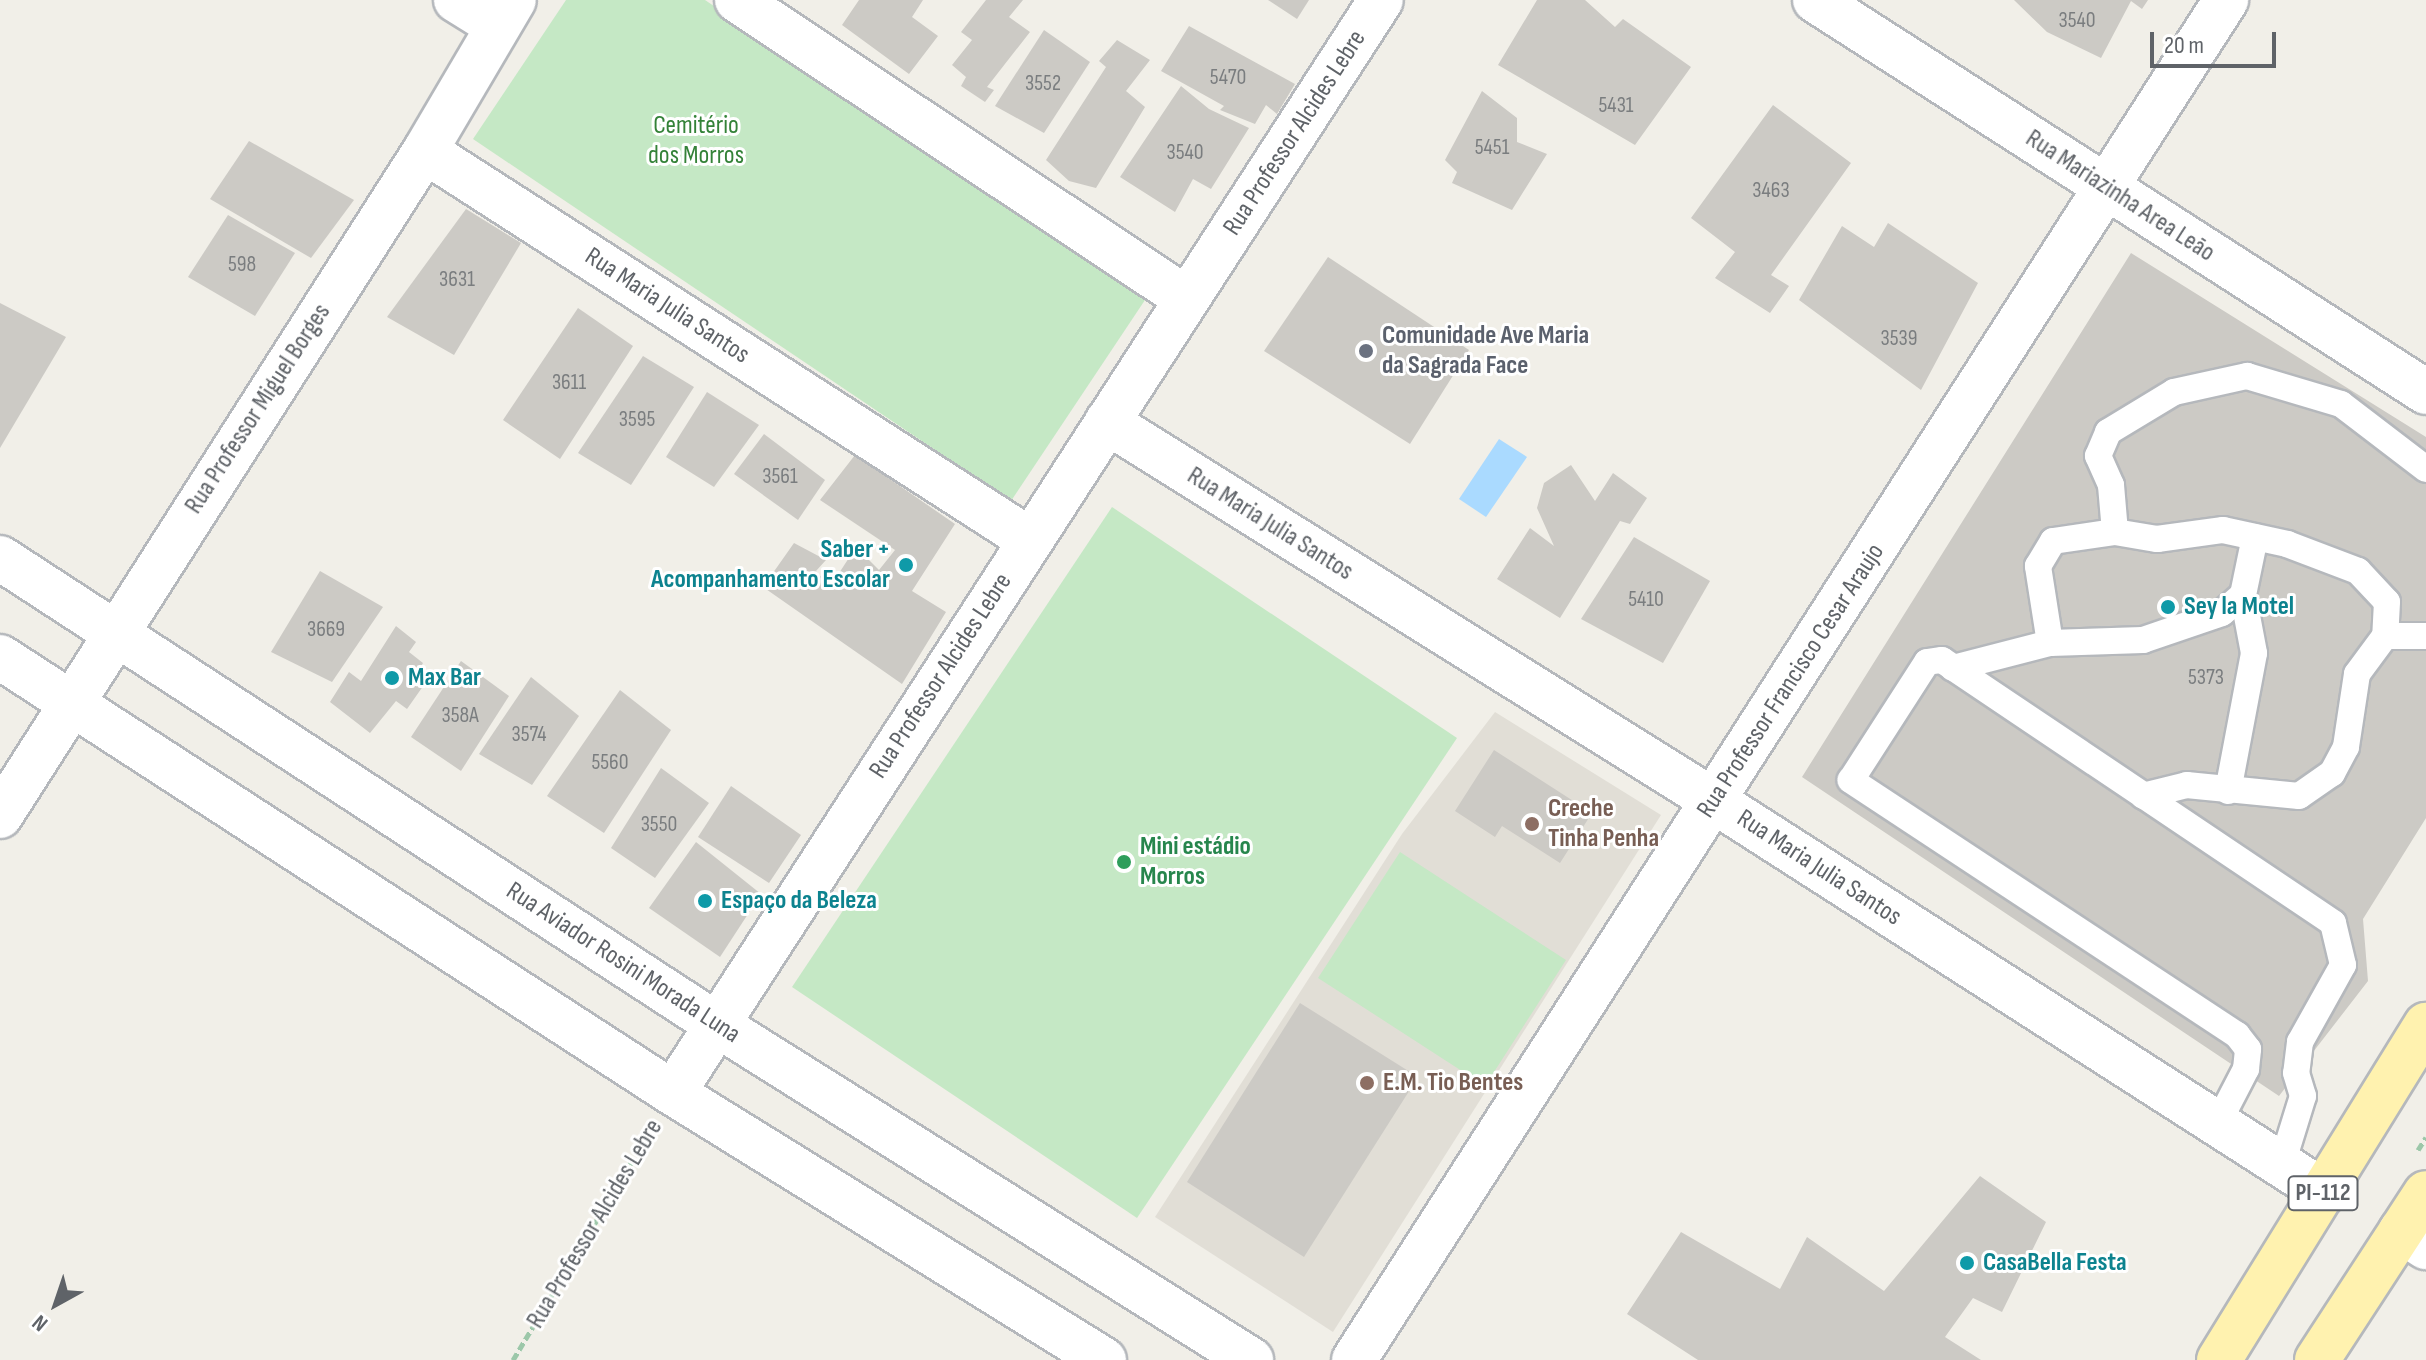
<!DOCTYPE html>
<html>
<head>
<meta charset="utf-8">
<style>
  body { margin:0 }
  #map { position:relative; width:2426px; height:1360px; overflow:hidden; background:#f1efe8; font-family:"Sofia Sans Condensed",sans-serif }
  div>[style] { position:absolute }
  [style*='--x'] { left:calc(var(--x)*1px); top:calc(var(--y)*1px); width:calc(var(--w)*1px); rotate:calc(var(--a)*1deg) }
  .education>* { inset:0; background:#e1ded6 }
  .green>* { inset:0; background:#c5e8c5 }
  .water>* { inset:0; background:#aadaff }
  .building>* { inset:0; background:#cccac5 }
  .path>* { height:5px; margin-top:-2.5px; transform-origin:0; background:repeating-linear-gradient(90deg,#9cc7a9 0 8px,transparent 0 12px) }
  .roads { filter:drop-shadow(2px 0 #b5b8bc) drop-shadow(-2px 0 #b5b8bc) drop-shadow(0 2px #b5b8bc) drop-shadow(0 -2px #b5b8bc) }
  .lane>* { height:26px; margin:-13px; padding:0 13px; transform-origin:13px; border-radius:13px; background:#fff }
  .street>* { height:44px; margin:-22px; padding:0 22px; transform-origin:22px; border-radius:22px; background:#fff }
  .secondary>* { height:44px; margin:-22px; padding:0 22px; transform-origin:22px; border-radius:22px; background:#fff }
  .primary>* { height:44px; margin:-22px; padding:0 22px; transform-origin:22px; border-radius:22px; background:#fff2af }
  .dots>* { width:22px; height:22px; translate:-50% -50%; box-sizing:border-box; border:4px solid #fff; border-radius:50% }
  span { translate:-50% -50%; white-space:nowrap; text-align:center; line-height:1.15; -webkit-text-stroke:6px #fff; paint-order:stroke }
  .number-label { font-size:22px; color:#7a7d7f }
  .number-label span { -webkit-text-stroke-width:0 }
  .shield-label span { padding:2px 6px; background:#fff; border:2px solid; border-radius:6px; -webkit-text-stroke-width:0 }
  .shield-label { font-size:24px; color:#5f6368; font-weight:700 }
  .park-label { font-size:26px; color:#348238 }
  .street-label { font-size:26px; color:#5f6368 }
  .worship-label { font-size:26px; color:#5b616d; font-weight:700 }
  .left { translate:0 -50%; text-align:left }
  .culture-label { font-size:26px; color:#0d838f; font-weight:700 }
  .right { translate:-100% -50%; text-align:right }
  .education-label { font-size:26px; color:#785e54; font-weight:700 }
  .leisure-label { font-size:26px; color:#27864d; font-weight:700 }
  .north { position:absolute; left:16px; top:1264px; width:80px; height:80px; -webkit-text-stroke:6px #fff; paint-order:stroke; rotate:220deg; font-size:22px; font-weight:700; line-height:32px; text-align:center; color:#5f6368 }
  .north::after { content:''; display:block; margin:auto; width:28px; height:36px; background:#5f6368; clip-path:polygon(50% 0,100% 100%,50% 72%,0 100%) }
  .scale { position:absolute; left:2150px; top:32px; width:126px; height:36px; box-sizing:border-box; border:4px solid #5f6368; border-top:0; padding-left:10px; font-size:24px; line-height:28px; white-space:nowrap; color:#5f6368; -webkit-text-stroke:6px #fff; paint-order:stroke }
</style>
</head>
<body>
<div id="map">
  <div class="education">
    <i style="clip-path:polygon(1495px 712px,1661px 815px,1333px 1332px,1155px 1217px,1402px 834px)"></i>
  </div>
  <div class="green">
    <i style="clip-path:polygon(566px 0,705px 0,1147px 297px,1011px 501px,473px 139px)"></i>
    <i style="clip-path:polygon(1112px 507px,1457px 738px,1137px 1218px,792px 987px)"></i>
    <i style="clip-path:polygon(1400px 852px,1566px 960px,1485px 1086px,1318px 978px)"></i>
  </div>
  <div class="water">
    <i style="clip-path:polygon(1499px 439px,1527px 457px,1486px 517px,1459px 499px)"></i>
  </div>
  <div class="building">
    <i style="clip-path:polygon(859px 0,923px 0,912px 17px,938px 36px,909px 74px,842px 25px)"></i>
    <i style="clip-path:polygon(986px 0,1023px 0,1009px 17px,1030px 32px,987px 87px,994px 90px,985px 102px,961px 86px,966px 77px,952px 65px,972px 40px,961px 32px)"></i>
    <i style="clip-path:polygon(1268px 0,1309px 0,1297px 19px)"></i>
    <i style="clip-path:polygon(1537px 0,1585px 0,1615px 27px,1623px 19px,1691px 67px,1635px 145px,1498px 65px)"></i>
    <i style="clip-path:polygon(2014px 0,2148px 0,2142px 9px,2131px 1px,2101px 58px,2047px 32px)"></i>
    <i style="clip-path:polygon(1189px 26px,1295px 84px,1277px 114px,1266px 105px,1255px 124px,1220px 110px,1224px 106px,1161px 71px)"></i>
    <i style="clip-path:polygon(1044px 30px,1090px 62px,1044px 133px,995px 106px)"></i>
    <i style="clip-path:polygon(1117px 40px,1150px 60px,1126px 91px,1145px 107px,1096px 188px,1069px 181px,1046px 160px,1106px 67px,1099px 61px)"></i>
    <i style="clip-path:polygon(1181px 86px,1209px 109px,1249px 128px,1211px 189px,1193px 179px,1175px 212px,1120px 177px)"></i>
    <i style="clip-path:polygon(1482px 91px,1517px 118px,1517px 142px,1547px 154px,1512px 210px,1452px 183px,1457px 172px,1445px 160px)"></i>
    <i style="clip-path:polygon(1773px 105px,1851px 163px,1771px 275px,1789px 286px,1770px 313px,1715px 278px,1735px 252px,1691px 218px)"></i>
    <i style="clip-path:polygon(249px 141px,354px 200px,311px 258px,210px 199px)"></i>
    <i style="clip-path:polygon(466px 209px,521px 243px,454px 355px,387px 317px)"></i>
    <i style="clip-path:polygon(228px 215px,295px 253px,255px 316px,188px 277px)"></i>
    <i style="clip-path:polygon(1888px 223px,1978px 283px,1921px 390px,1799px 300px,1842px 226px,1874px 247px)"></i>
    <i style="clip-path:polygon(2131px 253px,2426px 437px,2426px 818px,2363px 919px,2368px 981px,2279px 1096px,1802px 777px)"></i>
    <i style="clip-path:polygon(1328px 257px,1469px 350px,1410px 444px,1264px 351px)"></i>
    <i style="clip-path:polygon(0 303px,66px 337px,0 448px)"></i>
    <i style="clip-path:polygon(578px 308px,633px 346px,560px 459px,503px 420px)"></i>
    <i style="clip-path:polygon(643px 356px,694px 387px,631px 485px,578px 453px)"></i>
    <i style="clip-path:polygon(707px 392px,759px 425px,714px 487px,666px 457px)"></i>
    <i style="clip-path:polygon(764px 434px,825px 480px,798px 520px,734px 474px)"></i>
    <i style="clip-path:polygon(855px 455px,955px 524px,912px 591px,946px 612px,902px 684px,763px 587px,794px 543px,826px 560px,816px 571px,830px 587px,856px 547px,879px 570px,895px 550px,820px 500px)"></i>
    <i style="clip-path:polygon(1571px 465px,1595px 501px,1613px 473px,1647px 498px,1630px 524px,1620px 521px,1560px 618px,1497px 579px,1530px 528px,1554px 546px,1537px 508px,1544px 483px)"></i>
    <i style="clip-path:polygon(1634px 537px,1710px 581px,1663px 663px,1581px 619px)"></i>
    <i style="clip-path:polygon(320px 571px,383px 607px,332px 682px,271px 652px)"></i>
    <i style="clip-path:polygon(396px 626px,416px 642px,409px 652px,423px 663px,416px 675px,426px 682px,407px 709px,396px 701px,370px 733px,330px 702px,349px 672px,361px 681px)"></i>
    <i style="clip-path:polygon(461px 661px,509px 696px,461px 771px,411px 737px)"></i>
    <i style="clip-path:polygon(531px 677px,579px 716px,532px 785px,479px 754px)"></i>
    <i style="clip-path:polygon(620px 690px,671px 730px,604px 833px,547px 796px)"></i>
    <i style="clip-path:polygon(1494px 750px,1592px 813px,1560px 863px,1502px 826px,1495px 837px,1455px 811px)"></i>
    <i style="clip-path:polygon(661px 768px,709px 803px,655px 878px,611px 848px)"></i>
    <i style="clip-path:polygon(731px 786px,801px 835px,769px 883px,698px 837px)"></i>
    <i style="clip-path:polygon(696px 842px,761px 894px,720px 957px,649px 908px)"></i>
    <i style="clip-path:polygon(1300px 1003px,1418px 1077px,1304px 1257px,1187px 1182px)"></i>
    <i style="clip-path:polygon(1980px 1176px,2046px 1222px,2002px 1312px,1973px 1298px,1945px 1337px,1981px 1360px,1698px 1360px,1627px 1314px,1681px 1232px,1780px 1289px,1807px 1237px,1884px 1291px)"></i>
  </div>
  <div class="path">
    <i style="--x:2418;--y:1150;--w:15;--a:-58"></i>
    <i style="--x:513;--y:1360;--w:267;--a:-59.1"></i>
  </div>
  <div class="roads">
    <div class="lane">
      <i style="--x:2115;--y:532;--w:47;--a:-94.9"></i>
      <i style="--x:2111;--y:485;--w:32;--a:-114"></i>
      <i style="--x:2098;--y:456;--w:26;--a:-67"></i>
      <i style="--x:2108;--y:432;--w:77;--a:-31.2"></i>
      <i style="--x:2174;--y:392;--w:75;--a:-12.4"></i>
      <i style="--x:2247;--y:376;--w:98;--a:16.6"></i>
      <i style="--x:2341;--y:404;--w:107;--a:37.4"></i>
      <i style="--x:2385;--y:636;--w:41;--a:0"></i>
      <i style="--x:2050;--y:643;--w:93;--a:-1.8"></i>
      <i style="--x:2143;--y:640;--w:83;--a:-18.9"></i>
      <i style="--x:2222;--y:613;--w:28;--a:-41"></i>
      <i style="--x:2243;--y:595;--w:59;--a:-78.3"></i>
      <i style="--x:1953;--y:668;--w:100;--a:-14.5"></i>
      <i style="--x:2050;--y:643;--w:78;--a:-98.9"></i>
      <i style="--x:2038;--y:566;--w:29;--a:-59"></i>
      <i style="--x:2053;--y:541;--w:63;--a:-8.3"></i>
      <i style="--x:2115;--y:532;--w:43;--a:9.5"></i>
      <i style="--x:2157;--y:539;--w:67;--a:-7.8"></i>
      <i style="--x:2223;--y:530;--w:66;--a:12.3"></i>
      <i style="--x:2287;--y:544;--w:76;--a:20.8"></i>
      <i style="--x:2358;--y:571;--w:42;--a:46.9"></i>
      <i style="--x:2387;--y:602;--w:34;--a:93"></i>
      <i style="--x:2385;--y:636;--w:47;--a:126.4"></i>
      <i style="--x:2357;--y:674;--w:74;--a:98.6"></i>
      <i style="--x:2346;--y:747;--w:30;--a:118"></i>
      <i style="--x:2332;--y:773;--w:40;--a:145.1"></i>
      <i style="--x:2299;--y:796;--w:113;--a:-174.4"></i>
      <i style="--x:2187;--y:785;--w:45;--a:166"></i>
      <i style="--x:2228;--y:791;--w:140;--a:-79.3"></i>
      <i style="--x:2254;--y:653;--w:59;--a:-100.7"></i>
      <i style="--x:2218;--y:1123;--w:61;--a:-62.6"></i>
      <i style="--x:2246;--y:1069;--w:20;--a:-84"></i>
      <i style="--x:2248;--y:1049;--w:18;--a:-128"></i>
      <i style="--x:2237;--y:1035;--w:463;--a:-146.6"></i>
      <i style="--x:1851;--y:780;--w:140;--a:-57.2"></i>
      <i style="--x:1927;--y:662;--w:15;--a:-8"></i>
      <i style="--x:1942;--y:660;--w:471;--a:33.9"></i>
      <i style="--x:2333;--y:923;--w:43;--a:76.6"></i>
      <i style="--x:2343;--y:965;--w:88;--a:119.2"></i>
      <i style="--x:2300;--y:1042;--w:31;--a:97"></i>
      <i style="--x:2296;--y:1073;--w:24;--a:73"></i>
      <i style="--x:2303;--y:1096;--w:71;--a:107.2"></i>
    </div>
    <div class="street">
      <i style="--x:456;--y:0;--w:49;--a:31.8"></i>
      <i style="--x:737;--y:0;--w:540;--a:33.6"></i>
      <i style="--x:1815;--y:0;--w:726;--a:32.68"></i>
      <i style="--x:425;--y:151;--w:719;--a:32.74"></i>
      <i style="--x:1107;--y:422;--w:716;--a:31.98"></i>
      <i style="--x:1714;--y:801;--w:725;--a:32.66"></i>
      <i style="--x:0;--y:816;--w:789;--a:-57.42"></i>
      <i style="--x:425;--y:151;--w:175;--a:-59.5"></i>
      <i style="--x:673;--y:1093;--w:1302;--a:-57.07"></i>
      <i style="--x:2401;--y:1231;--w:30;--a:33"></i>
      <i style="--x:1354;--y:1360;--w:1616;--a:-57.33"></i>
    </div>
    <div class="secondary">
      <i style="--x:0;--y:558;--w:854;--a:33.06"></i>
      <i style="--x:716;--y:1024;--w:632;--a:32.13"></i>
      <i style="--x:0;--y:657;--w:802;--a:32.94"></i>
      <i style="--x:673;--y:1093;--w:507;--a:31.78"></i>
    </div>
    <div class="primary">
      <i style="--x:2219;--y:1360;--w:394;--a:-58.3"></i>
      <i style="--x:2317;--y:1360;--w:199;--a:-56.9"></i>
    </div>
  </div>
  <div class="dots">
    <i style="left:1366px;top:351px;background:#6b7280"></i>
    <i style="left:906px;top:565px;background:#0f9aa8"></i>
    <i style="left:2168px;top:607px;background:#0f9aa8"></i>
    <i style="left:392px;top:678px;background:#0f9aa8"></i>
    <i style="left:1532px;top:824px;background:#8d6e63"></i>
    <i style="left:1124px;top:862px;background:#2e9e5b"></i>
    <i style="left:705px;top:901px;background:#0f9aa8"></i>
    <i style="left:1367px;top:1083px;background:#8d6e63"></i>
    <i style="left:1967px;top:1263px;background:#0f9aa8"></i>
  </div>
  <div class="number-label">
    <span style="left:2077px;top:21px">3540</span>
    <span style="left:1228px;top:78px">5470</span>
    <span style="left:1043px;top:84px">3552</span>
    <span style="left:1616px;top:106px">5431</span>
    <span style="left:1492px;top:148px">5451</span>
    <span style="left:1185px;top:153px">3540</span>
    <span style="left:1771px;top:191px">3463</span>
    <span style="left:242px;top:265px">598</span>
    <span style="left:457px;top:280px">3631</span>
    <span style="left:1899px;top:339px">3539</span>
    <span style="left:569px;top:383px">3611</span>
    <span style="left:637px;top:420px">3595</span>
    <span style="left:780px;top:477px">3561</span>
    <span style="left:1646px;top:600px">5410</span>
    <span style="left:326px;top:630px">3669</span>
    <span style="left:2206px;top:678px">5373</span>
    <span style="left:460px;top:716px">358A</span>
    <span style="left:529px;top:735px">3574</span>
    <span style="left:610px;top:763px">5560</span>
    <span style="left:659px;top:825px">3550</span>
  </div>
  <div class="shield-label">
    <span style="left:2323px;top:1193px">PI-112</span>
  </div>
  <div class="park-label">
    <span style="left:696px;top:141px">Cemitério<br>dos Morros</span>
  </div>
  <div class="street-label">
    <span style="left:1295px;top:133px;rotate:-57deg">Rua Professor Alcides Lebre</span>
    <span style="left:2120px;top:196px;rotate:33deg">Rua Mariazinha Area Leão</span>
    <span style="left:667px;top:306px;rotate:33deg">Rua Maria Julia Santos</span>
    <span style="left:258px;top:409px;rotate:-57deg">Rua Professor Miguel Borges</span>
    <span style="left:1270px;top:524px;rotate:32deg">Rua Maria Julia Santos</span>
    <span style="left:941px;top:676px;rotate:-57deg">Rua Professor Alcides Lebre</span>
    <span style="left:1791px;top:681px;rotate:-57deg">Rua Professor Francisco Cesar Araujo</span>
    <span style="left:1819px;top:868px;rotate:33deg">Rua Maria Julia Santos</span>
    <span style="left:623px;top:963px;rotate:33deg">Rua Aviador Rosini Morada Luna</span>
    <span style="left:595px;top:1224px;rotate:-59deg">Rua Professor Alcides Lebre</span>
  </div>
  <div class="worship-label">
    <span class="left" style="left:1382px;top:351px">Comunidade Ave Maria<br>da Sagrada Face</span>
  </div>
  <div class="culture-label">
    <span class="right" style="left:890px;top:565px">Saber +<br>Acompanhamento Escolar</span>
    <span class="left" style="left:2184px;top:607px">Sey la Motel</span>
    <span class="left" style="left:408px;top:678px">Max Bar</span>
    <span class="left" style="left:721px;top:901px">Espaço da Beleza</span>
    <span class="left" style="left:1983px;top:1263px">CasaBella Festa</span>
  </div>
  <div class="education-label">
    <span class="left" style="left:1548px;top:824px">Creche<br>Tinha Penha</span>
    <span class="left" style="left:1383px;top:1083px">E.M. Tio Bentes</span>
  </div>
  <div class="leisure-label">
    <span class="left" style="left:1140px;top:862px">Mini estádio<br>Morros</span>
  </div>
  <div class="north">N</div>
  <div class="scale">20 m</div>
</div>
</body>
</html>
